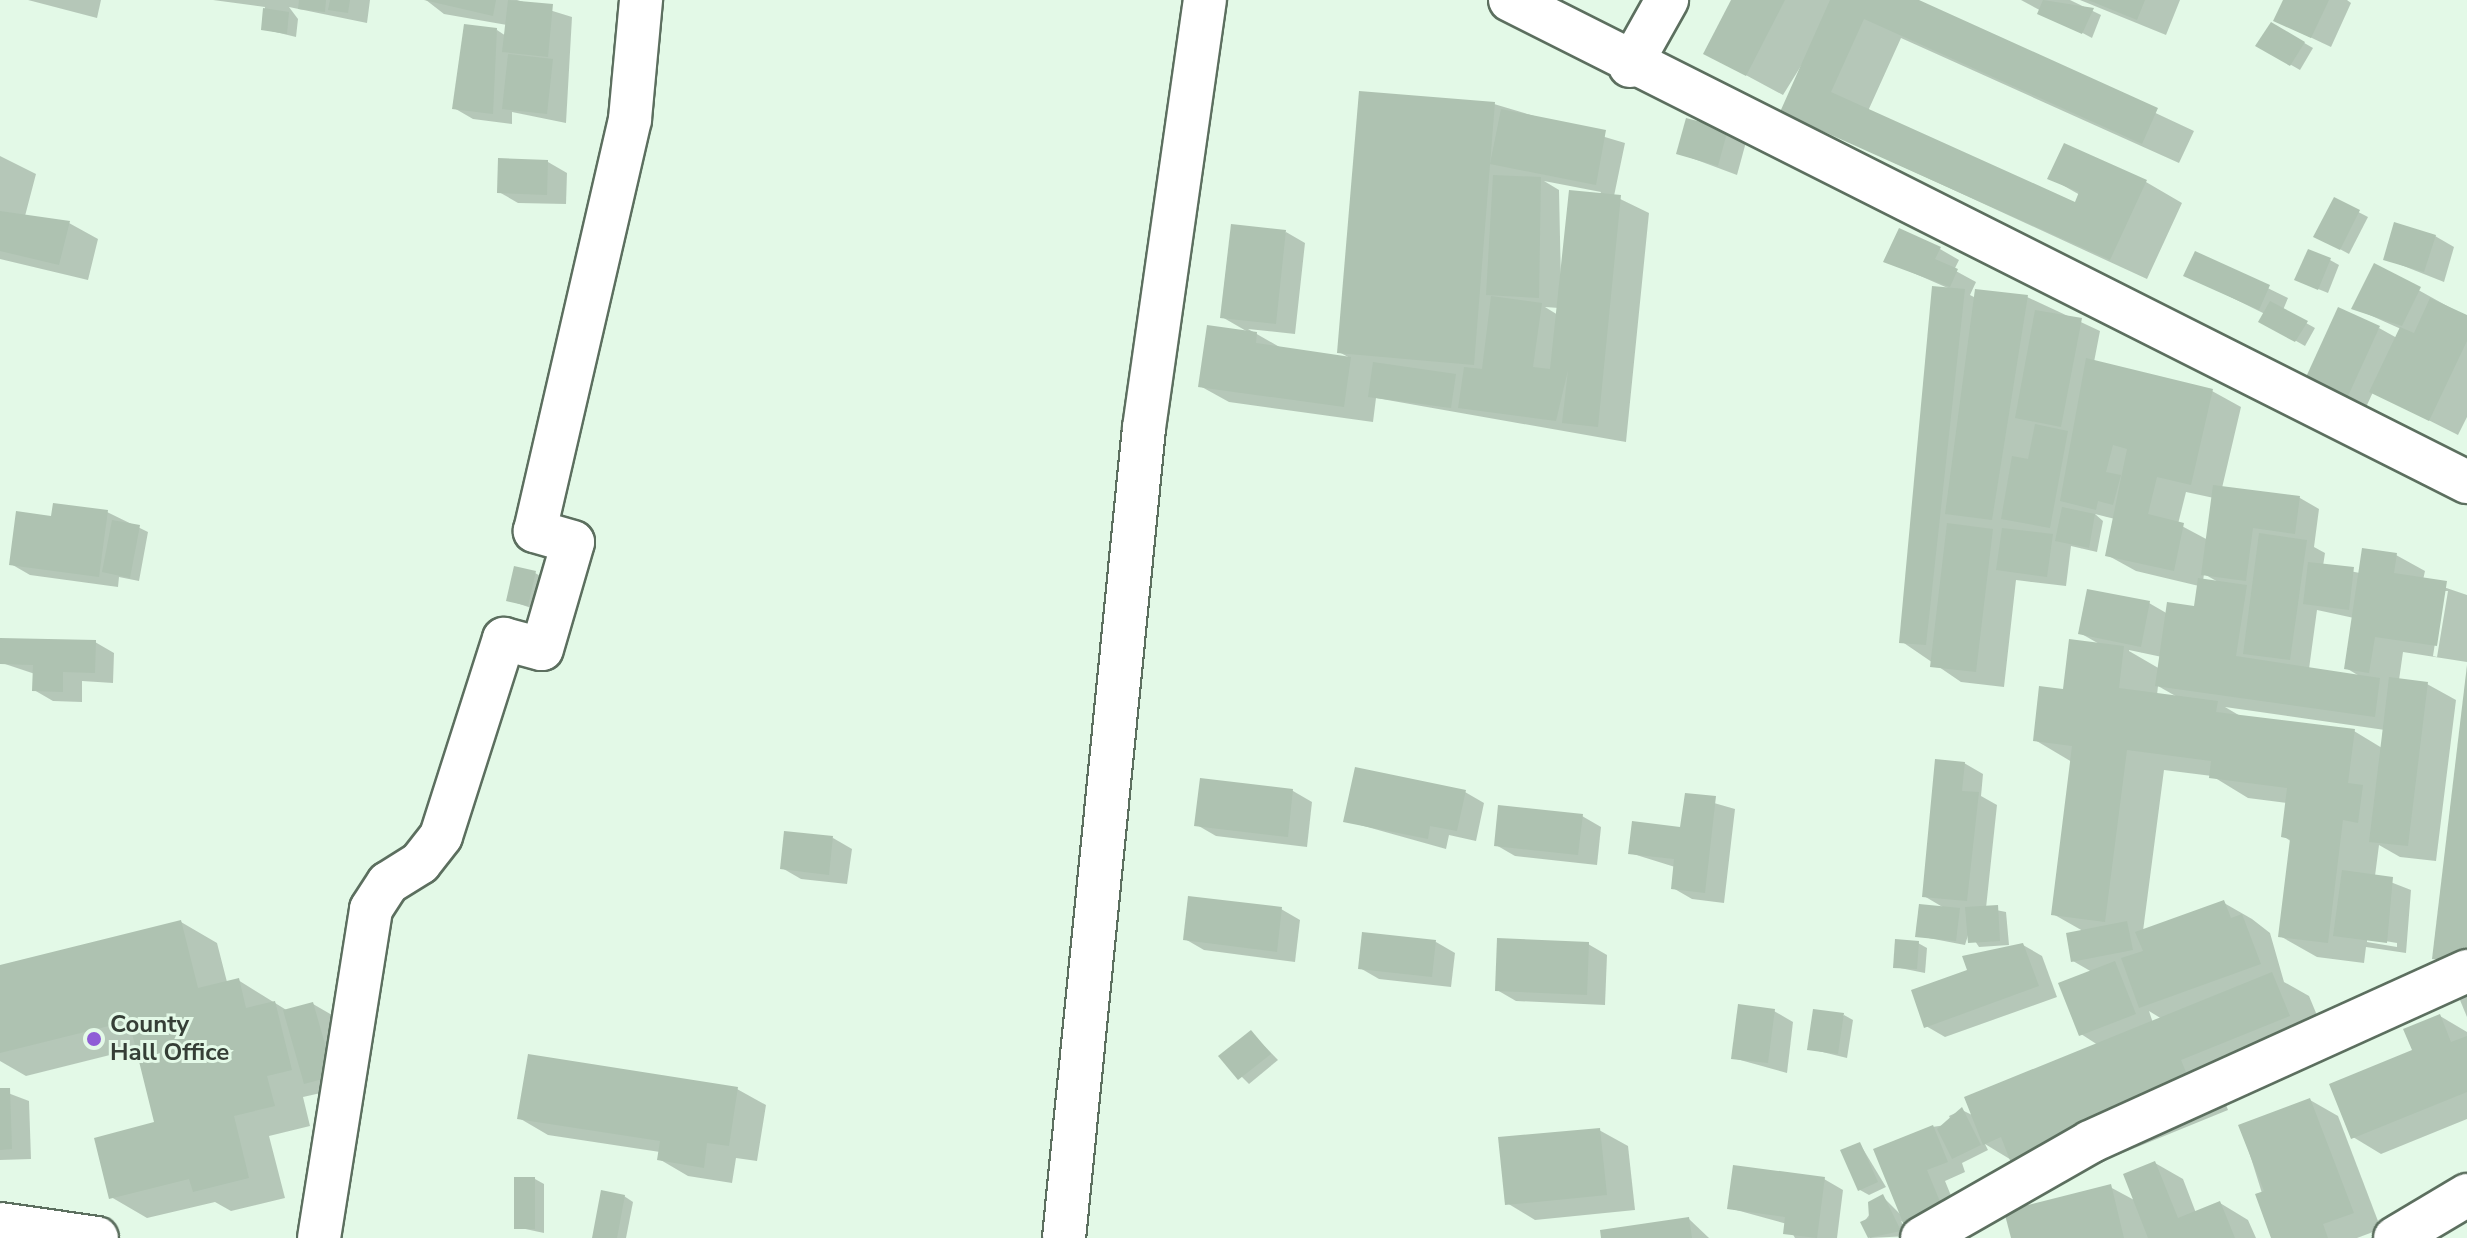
<!DOCTYPE html>
<html>
<head>
<meta charset="utf-8">
<style>
  body { margin:0 }
  #map { position:relative; width:2467px; height:1238px; overflow:hidden; background:#e3f9e7; font-family:"Nunito Sans",sans-serif }
  div>[style] { position:absolute }
  [style*='--x'] { left:calc(var(--x)*1px); top:calc(var(--y)*1px); width:calc(var(--w)*1px); rotate:calc(var(--a)*1deg) }
  .shadow>* { inset:0; background:#0003 }
  .building>* { inset:0; background:#aec2b1 }
  .roads { filter:drop-shadow(2px 0 #5c6f5f) drop-shadow(-2px 0 #5c6f5f) drop-shadow(0 2px #5c6f5f) drop-shadow(0 -2px #5c6f5f) }
  .minor>* { height:42px; margin:-21px; padding:0 21px; transform-origin:21px; border-radius:21px; background:#fff }
  .dots>* { width:22px; height:22px; translate:-50% -50%; box-sizing:border-box; border:4px solid #e3f9e7; border-radius:50% }
  span { translate:-50% -50%; white-space:nowrap; text-align:center; line-height:1.15; -webkit-text-stroke:6px #e3f9e7; paint-order:stroke }
  .poi-label { font-size:24px; color:#353e36; font-weight:700 }
  .left { translate:0 -50%; text-align:left }
</style>
</head>
<body>
<div id="map">
  <div class="shadow">
    <i style="clip-path:polygon(28px 0,101px 0,97px 18px)"></i>
    <i style="clip-path:polygon(213px 0,370px 0,367px 23px,289px 7px,298px 19px,296px 37px,263px 29px,265px 7px)"></i>
    <i style="clip-path:polygon(426px 0,517px 0,572px 17px,566px 123px,512px 112px,512px 124px,473px 119px,454px 108px,497px 30px,506px 36px,507px 25px,444px 14px)"></i>
    <i style="clip-path:polygon(1733px 0,1914px 0,2194px 131px,2179px 163px,1901px 38px,1868px 111px,2076px 205px,2080px 195px,2050px 178px,2146px 182px,2182px 203px,2147px 279px,1782px 111px,1809px 53px,1783px 95px,1705px 53px)"></i>
    <i style="clip-path:polygon(2021px 0,2070px 0,2101px 15px,2092px 38px)"></i>
    <i style="clip-path:polygon(2080px 0,2180px 0,2166px 35px)"></i>
    <i style="clip-path:polygon(2285px 0,2347px 0,2351px 3px,2331px 47px,2276px 21px)"></i>
    <i style="clip-path:polygon(2271px 24px,2313px 48px,2300px 70px,2258px 46px)"></i>
    <i style="clip-path:polygon(evenodd,1494px 104px,1625px 143px,1614px 196px,1649px 213px,1626px 442px,1376px 398px,1373px 422px,1229px 402px,1200px 386px,1248px 332px,1222px 317px,1286px 232px,1305px 243px,1295px 334px,1248px 329px,1283px 349px,1350px 358px,1339px 352px,1494px 104px,1544px 181px,1601px 192px,1561px 284px,1559px 190px,1544px 181px,1494px 104px,1545px 307px,1559px 308px,1558px 315px,1545px 307px)"></i>
    <i style="clip-path:polygon(1727px 131px,1746px 142px,1737px 175px,1678px 153px)"></i>
    <i style="clip-path:polygon(0 156px,36px 174px,25px 216px,69px 223px,98px 239px,88px 280px,0 259px)"></i>
    <i style="clip-path:polygon(548px 162px,567px 173px,566px 204px,518px 203px,499px 192px)"></i>
    <i style="clip-path:polygon(2335px 200px,2368px 217px,2349px 254px,2325px 241px)"></i>
    <i style="clip-path:polygon(2435px 236px,2454px 247px,2444px 282px,2386px 259px)"></i>
    <i style="clip-path:polygon(evenodd,1940px 249px,1959px 260px,1954px 270px,1976px 282px,1970px 295px,1976px 298px,2027px 297px,2100px 331px,2094px 362px,2212px 391px,2241px 407px,2222px 488px,2300px 498px,2319px 509px,2314px 547px,2325px 553px,2323px 566px,2360px 573px,2396px 555px,2425px 571px,2423px 580px,2467px 595px,2467px 662px,2403px 652px,2399px 680px,2427px 684px,2456px 700px,2436px 861px,2400px 857px,2379px 845px,2375px 876px,2411px 890px,2406px 953px,2366px 947px,2364px 963px,2317px 957px,2280px 936px,2292px 842px,2283px 836px,2287px 803px,2248px 798px,2212px 776px,2164px 770px,2143px 931px,2224px 903px,2252px 919px,2270px 933px,2284px 982px,2309px 996px,2326px 1037px,2217px 1081px,2228px 1110px,2049px 1183px,1985px 1144px,1988px 1150px,1962px 1163px,1965px 1172px,1945px 1181px,1961px 1220px,1925px 1235px,1901px 1221px,1909px 1236px,1870px 1238px,1863px 1223px,1883px 1197px,1903px 1217px,1932px 1127px,1953px 1124px,1949px 1116px,1962px 1110px,1974px 1116px,2098px 1045px,2081px 1034px,2092px 972px,2073px 961px,2083px 931px,2053px 914px,2072px 762px,2035px 740px,2101px 645px,2080px 633px,2149px 603px,2168px 614px,2196px 608px,2199px 586px,2136px 571px,2107px 555px,2115px 519px,2095px 514px,2103px 521px,2097px 552px,2071px 546px,2066px 586px,2016px 580px,2004px 687px,1961px 682px,1901px 641px,1950px 289px,1886px 261px,1940px 249px,2186px 492px,2214px 498px,2208px 540px,2178px 524px,2186px 492px,1940px 249px,2204px 574px,2220px 583px,2203px 581px,2204px 574px,1940px 249px,2443px 591px,2448px 591px,2437px 657px,2433px 656px,2443px 591px,1940px 249px,2317px 610px,2354px 618px,2346px 668px,2361px 677px,2309px 669px,2317px 610px,1940px 249px,2129px 650px,2162px 657px,2160px 669px,2129px 651px,2129px 650px,1940px 249px,2158px 686px,2179px 698px,2157px 695px,2158px 686px,1940px 249px,2225px 707px,2385px 730px,2382px 748px,2354px 731px,2242px 717px,2225px 707px,1940px 249px,2367px 938px,2397px 943px,2397px 947px,2367px 942px,2367px 938px,1940px 249px,2149px 1011px,2162px 1019px,2153px 1023px,2149px 1011px)"></i>
    <i style="clip-path:polygon(2196px 253px,2288px 298px,2283px 310px,2315px 328px,2305px 346px,2261px 321px,2265px 314px,2186px 275px)"></i>
    <i style="clip-path:polygon(2330px 260px,2339px 265px,2328px 293px,2306px 284px)"></i>
    <i style="clip-path:polygon(2375px 266px,2467px 317px,2467px 417px,2458px 435px,2373px 392px,2362px 416px,2322px 399px,2379px 328px,2397px 338px,2401px 329px,2354px 308px)"></i>
    <i style="clip-path:polygon(107px 512px,148px 532px,139px 581px,119px 577px,118px 587px,30px 575px,11px 564px,53px 518px)"></i>
    <i style="clip-path:polygon(535px 573px,544px 578px,537px 610px,508px 600px)"></i>
    <i style="clip-path:polygon(95px 642px,114px 653px,113px 683px,82px 681px,82px 702px,53px 701px,34px 690px,35px 674px,2px 663px)"></i>
    <i style="clip-path:polygon(1964px 763px,1983px 774px,1981px 796px,1997px 805px,1986px 908px,2006px 912px,2009px 945px,1979px 947px,1969px 932px,1965px 945px,1918px 936px,1946px 909px,1924px 896px)"></i>
    <i style="clip-path:polygon(1202px 780px,1293px 791px,1312px 802px,1307px 847px,1216px 836px,1197px 825px)"></i>
    <i style="clip-path:polygon(1465px 792px,1484px 803px,1476px 841px,1449px 835px,1446px 849px,1346px 821px)"></i>
    <i style="clip-path:polygon(1686px 795px,1735px 809px,1724px 903px,1692px 899px,1673px 888px,1675px 867px,1630px 853px,1682px 829px)"></i>
    <i style="clip-path:polygon(1582px 816px,1601px 827px,1597px 865px,1515px 856px,1496px 845px)"></i>
    <i style="clip-path:polygon(833px 838px,852px 849px,847px 884px,801px 879px,782px 868px)"></i>
    <i style="clip-path:polygon(1281px 909px,1300px 920px,1295px 962px,1204px 950px,1185px 939px)"></i>
    <i style="clip-path:polygon(181px 922px,217px 943px,227px 982px,238px 980px,288px 1011px,313px 1004px,332px 1015px,352px 1086px,303px 1097px,310px 1126px,269px 1136px,285px 1198px,231px 1211px,215px 1202px,147px 1218px,111px 1197px,157px 1124px,138px 1048px,26px 1076px,0 1061px,0 967px)"></i>
    <i style="clip-path:polygon(1436px 942px,1455px 953px,1451px 987px,1379px 979px,1360px 968px)"></i>
    <i style="clip-path:polygon(1918px 943px,1927px 948px,1925px 973px,1895px 967px)"></i>
    <i style="clip-path:polygon(1588px 944px,1607px 955px,1605px 1005px,1516px 1001px,1497px 990px)"></i>
    <i style="clip-path:polygon(2023px 945px,2042px 956px,2057px 997px,1945px 1037px,1926px 1026px)"></i>
    <i style="clip-path:polygon(2467px 983px,2467px 1017px,2455px 988px)"></i>
    <i style="clip-path:polygon(1774px 1011px,1793px 1022px,1787px 1073px,1733px 1058px)"></i>
    <i style="clip-path:polygon(1844px 1015px,1853px 1020px,1847px 1058px,1810px 1049px)"></i>
    <i style="clip-path:polygon(2440px 1016px,2467px 1032px,2467px 1119px,2381px 1154px,2353px 1137px)"></i>
    <i style="clip-path:polygon(1251px 1032px,1278px 1060px,1249px 1084px,1221px 1056px)"></i>
    <i style="clip-path:polygon(737px 1089px,766px 1105px,757px 1161px,736px 1158px,732px 1183px,688px 1176px,659px 1159px,660px 1152px,548px 1135px,519px 1118px)"></i>
    <i style="clip-path:polygon(0 1090px,29px 1101px,31px 1159px,0 1160px)"></i>
    <i style="clip-path:polygon(2310px 1100px,2338px 1116px,2381px 1229px,2357px 1238px,2276px 1238px,2241px 1126px)"></i>
    <i style="clip-path:polygon(1599px 1130px,1628px 1146px,1635px 1210px,1535px 1220px,1507px 1203px)"></i>
    <i style="clip-path:polygon(1860px 1144px,1886px 1187px,1869px 1195px,1860px 1190px)"></i>
    <i style="clip-path:polygon(2155px 1163px,2183px 1179px,2196px 1213px,2220px 1203px,2248px 1220px,2256px 1238px,2014px 1238px,2110px 1187px,2136px 1201px)"></i>
    <i style="clip-path:polygon(535px 1179px,544px 1184px,544px 1233px,516px 1227px)"></i>
    <i style="clip-path:polygon(1824px 1179px,1843px 1190px,1837px 1238px,1795px 1238px,1787px 1224px,1729px 1208px)"></i>
    <i style="clip-path:polygon(624px 1196px,633px 1202px,626px 1238px,594px 1238px)"></i>
    <i style="clip-path:polygon(1689px 1219px,1709px 1238px,1603px 1238px)"></i>
  </div>
  <div class="building">
    <i style="clip-path:polygon(299px 0,326px 0,325px 12px,298px 9px)"></i>
    <i style="clip-path:polygon(330px 0,350px 0,348px 13px,328px 10px)"></i>
    <i style="clip-path:polygon(424px 0,496px 0,493px 16px)"></i>
    <i style="clip-path:polygon(508px 0,553px 4px,548px 57px,502px 52px)"></i>
    <i style="clip-path:polygon(1731px 0,1785px 0,1746px 76px,1703px 54px)"></i>
    <i style="clip-path:polygon(1830px 0,1919px 0,2158px 108px,2142px 144px,1864px 19px,1831px 92px,2075px 202px,2079px 192px,2047px 179px,2064px 143px,2147px 180px,2110px 260px,1780px 112px)"></i>
    <i style="clip-path:polygon(2043px 0,2094px 8px,2082px 34px,2037px 14px)"></i>
    <i style="clip-path:polygon(2088px 0,2145px 0,2137px 20px)"></i>
    <i style="clip-path:polygon(2283px 0,2329px 0,2311px 38px,2273px 21px)"></i>
    <i style="clip-path:polygon(263px 8px,289px 12px,287px 34px,261px 30px)"></i>
    <i style="clip-path:polygon(2271px 22px,2305px 42px,2290px 66px,2255px 46px)"></i>
    <i style="clip-path:polygon(464px 24px,497px 28px,493px 114px,452px 109px)"></i>
    <i style="clip-path:polygon(508px 54px,553px 59px,547px 114px,502px 109px)"></i>
    <i style="clip-path:polygon(1359px 91px,1495px 102px,1474px 365px,1337px 353px)"></i>
    <i style="clip-path:polygon(1501px 109px,1606px 130px,1596px 185px,1490px 164px)"></i>
    <i style="clip-path:polygon(1686px 118px,1728px 129px,1718px 166px,1676px 154px)"></i>
    <i style="clip-path:polygon(498px 158px,548px 160px,547px 195px,497px 193px)"></i>
    <i style="clip-path:polygon(1493px 175px,1541px 177px,1539px 298px,1486px 295px)"></i>
    <i style="clip-path:polygon(1569px 190px,1621px 195px,1598px 427px,1562px 423px,1568px 370px,1556px 421px,1458px 408px,1464px 367px,1482px 369px,1491px 296px,1542px 303px,1533px 367px,1550px 369px)"></i>
    <i style="clip-path:polygon(2334px 197px,2360px 210px,2340px 250px,2313px 237px)"></i>
    <i style="clip-path:polygon(0 211px,70px 221px,59px 265px,0 251px)"></i>
    <i style="clip-path:polygon(2394px 222px,2436px 235px,2424px 272px,2383px 260px)"></i>
    <i style="clip-path:polygon(1231px 224px,1286px 230px,1276px 324px,1220px 318px)"></i>
    <i style="clip-path:polygon(1899px 228px,1941px 247px,1935px 259px,1958px 269px,1950px 287px,1883px 262px)"></i>
    <i style="clip-path:polygon(2308px 249px,2331px 258px,2318px 290px,2294px 280px)"></i>
    <i style="clip-path:polygon(2195px 251px,2270px 285px,2259px 310px,2183px 276px)"></i>
    <i style="clip-path:polygon(2374px 263px,2421px 287px,2402px 326px,2351px 309px)"></i>
    <i style="clip-path:polygon(1932px 286px,1965px 289px,1926px 645px,1899px 643px)"></i>
    <i style="clip-path:polygon(1975px 289px,2028px 295px,1992px 520px,1945px 514px)"></i>
    <i style="clip-path:polygon(2430px 298px,2467px 315px,2467px 341px,2429px 421px,2369px 392px,2400px 327px,2414px 333px)"></i>
    <i style="clip-path:polygon(2270px 301px,2308px 321px,2295px 342px,2258px 322px)"></i>
    <i style="clip-path:polygon(2338px 307px,2380px 326px,2343px 407px,2301px 388px)"></i>
    <i style="clip-path:polygon(2035px 310px,2082px 318px,2061px 427px,2015px 418px)"></i>
    <i style="clip-path:polygon(1207px 325px,1257px 332px,1256px 343px,1351px 357px,1344px 407px,1198px 387px)"></i>
    <i style="clip-path:polygon(2086px 358px,2213px 389px,2191px 485px,2157px 477px,2148px 514px,2184px 523px,2174px 571px,2105px 556px,2127px 449px,2113px 445px,2106px 472px,2121px 475px,2113px 505px,2098px 501px,2096px 510px,2060px 501px)"></i>
    <i style="clip-path:polygon(1373px 362px,1456px 374px,1451px 408px,1368px 397px)"></i>
    <i style="clip-path:polygon(2035px 424px,2068px 431px,2050px 528px,2001px 519px,2012px 456px,2028px 459px)"></i>
    <i style="clip-path:polygon(2213px 485px,2300px 496px,2295px 534px,2253px 528px,2246px 581px,2201px 575px)"></i>
    <i style="clip-path:polygon(53px 503px,108px 510px,99px 577px,9px 565px,16px 511px,51px 516px)"></i>
    <i style="clip-path:polygon(2062px 507px,2095px 514px,2089px 548px,2055px 541px)"></i>
    <i style="clip-path:polygon(112px 520px,140px 525px,130px 578px,102px 572px)"></i>
    <i style="clip-path:polygon(1947px 523px,1993px 529px,1976px 672px,1930px 667px)"></i>
    <i style="clip-path:polygon(2002px 528px,2053px 534px,2047px 577px,1996px 570px)"></i>
    <i style="clip-path:polygon(2259px 533px,2307px 540px,2290px 660px,2243px 654px)"></i>
    <i style="clip-path:polygon(2362px 548px,2397px 553px,2394px 573px,2447px 581px,2437px 646px,2375px 637px,2369px 673px,2344px 669px)"></i>
    <i style="clip-path:polygon(2308px 562px,2354px 567px,2349px 610px,2303px 604px)"></i>
    <i style="clip-path:polygon(514px 566px,536px 571px,528px 606px,506px 601px)"></i>
    <i style="clip-path:polygon(2198px 578px,2247px 585px,2236px 656px,2380px 678px,2375px 717px,2155px 686px,2167px 602px,2194px 606px)"></i>
    <i style="clip-path:polygon(2087px 589px,2150px 601px,2141px 647px,2078px 634px)"></i>
    <i style="clip-path:polygon(0 638px,96px 640px,95px 673px,63px 672px,63px 692px,32px 691px,33px 665px,0 664px)"></i>
    <i style="clip-path:polygon(2069px 639px,2124px 646px,2119px 688px,2218px 701px,2216px 712px,2355px 729px,2348px 783px,2363px 785px,2358px 823px,2343px 820px,2328px 943px,2278px 937px,2290px 839px,2281px 837px,2287px 788px,2209px 778px,2211px 761px,2127px 750px,2105px 922px,2051px 915px,2072px 746px,2033px 741px,2039px 686px,2063px 689px)"></i>
    <i style="clip-path:polygon(2467px 665px,2467px 962px,2432px 959px)"></i>
    <i style="clip-path:polygon(2389px 677px,2428px 682px,2408px 846px,2369px 842px)"></i>
    <i style="clip-path:polygon(1935px 759px,1965px 762px,1962px 791px,1979px 792px,1967px 901px,1922px 897px)"></i>
    <i style="clip-path:polygon(1355px 767px,1466px 790px,1457px 831px,1430px 826px,1428px 839px,1343px 822px)"></i>
    <i style="clip-path:polygon(1200px 778px,1293px 789px,1288px 837px,1194px 826px)"></i>
    <i style="clip-path:polygon(1685px 793px,1716px 796px,1705px 893px,1671px 889px,1674px 859px,1628px 854px,1632px 821px,1680px 827px)"></i>
    <i style="clip-path:polygon(1498px 805px,1583px 814px,1578px 855px,1494px 846px)"></i>
    <i style="clip-path:polygon(784px 831px,833px 836px,829px 875px,780px 869px)"></i>
    <i style="clip-path:polygon(2342px 870px,2393px 877px,2387px 943px,2333px 936px)"></i>
    <i style="clip-path:polygon(1188px 896px,1282px 907px,1277px 952px,1183px 940px)"></i>
    <i style="clip-path:polygon(2224px 900px,2231px 918px,2242px 914px,2261px 964px,2139px 1008px,2121px 958px,2143px 951px,2135px 932px)"></i>
    <i style="clip-path:polygon(1919px 904px,1960px 908px,1956px 941px,1915px 937px)"></i>
    <i style="clip-path:polygon(1998px 905px,2000px 941px,1968px 943px,1965px 907px)"></i>
    <i style="clip-path:polygon(181px 920px,198px 988px,239px 978px,246px 1008px,275px 1001px,292px 1070px,267px 1076px,275px 1106px,234px 1116px,249px 1178px,193px 1192px,189px 1179px,109px 1199px,94px 1138px,154px 1122px,129px 1021px,0 1053px,0 965px)"></i>
    <i style="clip-path:polygon(2127px 921px,2133px 950px,2071px 962px,2066px 933px)"></i>
    <i style="clip-path:polygon(1362px 932px,1436px 940px,1432px 977px,1358px 969px)"></i>
    <i style="clip-path:polygon(1497px 938px,1589px 942px,1587px 995px,1495px 991px)"></i>
    <i style="clip-path:polygon(1895px 939px,1919px 941px,1917px 969px,1893px 968px)"></i>
    <i style="clip-path:polygon(2023px 943px,2039px 986px,1924px 1028px,1911px 990px,1967px 970px,1962px 956px)"></i>
    <i style="clip-path:polygon(2115px 961px,2136px 1014px,2079px 1036px,2058px 983px)"></i>
    <i style="clip-path:polygon(2272px 972px,2290px 1016px,2181px 1060px,2193px 1089px,2011px 1163px,2001px 1137px,1983px 1145px,1964px 1097px)"></i>
    <i style="clip-path:polygon(313px 1002px,334px 1076px,304px 1084px,283px 1010px)"></i>
    <i style="clip-path:polygon(1738px 1004px,1775px 1009px,1768px 1063px,1731px 1059px)"></i>
    <i style="clip-path:polygon(1813px 1009px,1844px 1013px,1838px 1054px,1807px 1050px)"></i>
    <i style="clip-path:polygon(2440px 1014px,2451px 1042px,2467px 1036px,2467px 1092px,2351px 1139px,2329px 1084px,2412px 1050px,2403px 1029px)"></i>
    <i style="clip-path:polygon(1251px 1030px,1271px 1054px,1238px 1080px,1218px 1056px)"></i>
    <i style="clip-path:polygon(528px 1054px,738px 1087px,729px 1146px,707px 1143px,704px 1168px,657px 1160px,660px 1141px,517px 1119px)"></i>
    <i style="clip-path:polygon(0 1088px,10px 1088px,12px 1149px,0 1150px)"></i>
    <i style="clip-path:polygon(2310px 1098px,2354px 1213px,2323px 1224px,2328px 1238px,2271px 1238px,2255px 1194px,2264px 1191px,2238px 1125px)"></i>
    <i style="clip-path:polygon(1962px 1107px,1981px 1145px,1952px 1159px,1937px 1129px)"></i>
    <i style="clip-path:polygon(1933px 1125px,1948px 1162px,1927px 1170px,1943px 1209px,1904px 1225px,1873px 1149px)"></i>
    <i style="clip-path:polygon(1600px 1128px,1607px 1195px,1505px 1205px,1498px 1137px)"></i>
    <i style="clip-path:polygon(1860px 1142px,1878px 1182px,1858px 1191px,1840px 1150px)"></i>
    <i style="clip-path:polygon(2155px 1161px,2178px 1218px,2220px 1201px,2235px 1238px,2148px 1238px,2123px 1174px)"></i>
    <i style="clip-path:polygon(1733px 1165px,1825px 1177px,1817px 1238px,1783px 1234px,1785px 1217px,1727px 1209px)"></i>
    <i style="clip-path:polygon(514px 1177px,535px 1177px,535px 1229px,514px 1229px)"></i>
    <i style="clip-path:polygon(2111px 1184px,2124px 1238px,2011px 1238px,2004px 1211px)"></i>
    <i style="clip-path:polygon(601px 1190px,625px 1195px,617px 1238px,592px 1238px)"></i>
    <i style="clip-path:polygon(1883px 1194px,1901px 1231px,1868px 1238px,1860px 1222px,1869px 1218px,1868px 1202px)"></i>
    <i style="clip-path:polygon(1689px 1217px,1692px 1238px,1601px 1238px,1600px 1230px)"></i>
  </div>
  <div class="roads">
    <div class="minor">
      <i style="--x:1510;--y:0;--w:1072;--a:26.73"></i>
      <i style="--x:1630;--y:66;--w:76;--a:-60.7"></i>
      <i style="--x:0;--y:1224;--w:98;--a:8.2"></i>
      <i style="--x:319;--y:1238;--w:333;--a:-81"></i>
      <i style="--x:371;--y:909;--w:31;--a:-57"></i>
      <i style="--x:388;--y:883;--w:38;--a:-32"></i>
      <i style="--x:420;--y:863;--w:34;--a:-52"></i>
      <i style="--x:441;--y:836;--w:207;--a:-72.3"></i>
      <i style="--x:504;--y:639;--w:39;--a:15"></i>
      <i style="--x:542;--y:649;--w:111;--a:-73.8"></i>
      <i style="--x:573;--y:542;--w:40;--a:-164"></i>
      <i style="--x:535;--y:531;--w:423;--a:-77"></i>
      <i style="--x:630;--y:119;--w:120;--a:-84.7"></i>
      <i style="--x:1064;--y:1238;--w:814;--a:-84.36"></i>
      <i style="--x:1144;--y:428;--w:432;--a:-81.9"></i>
      <i style="--x:1922;--y:1238;--w:193;--a:-29.7"></i>
      <i style="--x:2090;--y:1142;--w:414;--a:-24.4"></i>
      <i style="--x:2395;--y:1238;--w:84;--a:-30.8"></i>
    </div>
  </div>
  <div class="dots">
    <i style="left:94px;top:1039px;background:#8f5dd6"></i>
  </div>
  <div class="poi-label">
    <span class="left" style="left:110px;top:1039px">County<br>Hall Office</span>
  </div>
</div>
</body>
</html>
